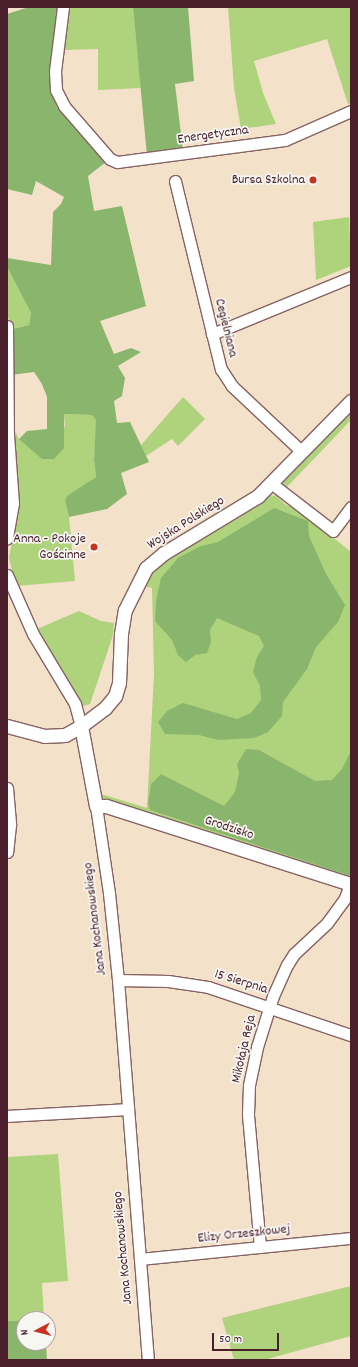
<!DOCTYPE html>
<html>
<head>
<meta charset="utf-8">
<style>
  body { margin:0 }
  #map { position:relative; width:358px; height:1367px; overflow:hidden; background:#f4e1ca; font-family:Dekko,sans-serif }
  div>[style] { position:absolute }
  [style*='--x'] { left:calc(var(--x)*1px); top:calc(var(--y)*1px); width:calc(var(--w)*1px); rotate:calc(var(--a)*1deg) }
  .green>* { inset:0; background:#aed37c }
  .forest>* { inset:0; background:#8ab56c }
  .roads { filter:drop-shadow(1px 0 #866363) drop-shadow(-1px 0 #866363) drop-shadow(0 1px #866363) drop-shadow(0 -1px #866363) }
  .minor>* { height:11px; margin:-5.5px; padding:0 5.5px; transform-origin:5.5px; border-radius:5.5px; background:#fff }
  .tertiary>* { height:13px; margin:-6.5px; padding:0 6.5px; transform-origin:6.5px; border-radius:6.5px; background:#fff }
  .dots>* { width:11px; height:11px; translate:-50% -50%; box-sizing:border-box; border:2px solid #f6f6f2; border-radius:50% }
  span { translate:-50% -50%; white-space:nowrap; text-align:center; line-height:1.15; -webkit-text-stroke:3.5px #f6f6f2; paint-order:stroke }
  .street-label { font-size:14px; color:#4a1f2b }
  .poi-label { font-size:14px; color:#4a1f2b }
  .right { translate:-100% -50%; text-align:right }
  .frame { position:absolute; inset:0; border:8px solid #4a1f2b; pointer-events:none }
  .north { position:absolute; left:16px; top:1311px; width:40px; height:40px; box-sizing:border-box; background:#f6f6f2; border:1px solid #b1a0a2; border-radius:50%; rotate:263deg; font-size:11px; font-weight:700; line-height:16px; text-align:center; color:#4a1f2b }
  .north::after { content:''; display:block; margin:auto; width:14px; height:18px; background:#c8321e; clip-path:polygon(50% 0,100% 100%,50% 72%,0 100%) }
  .scale { position:absolute; left:212px; top:1333px; width:67px; height:18px; box-sizing:border-box; border:2px solid #4a1f2b; border-top:0; padding-left:5px; font-size:12px; line-height:14px; white-space:nowrap; color:#4a1f2b; -webkit-text-stroke:3px #f6f6f2; paint-order:stroke }
</style>
</head>
<body>
<div id="map">
  <div class="green">
    <i style="clip-path:polygon(67px 7px,133px 7px,141px 88px,98px 90px,98px 49px,63px 50px)"></i>
    <i style="clip-path:polygon(228px 7px,351px 7px,351px 103px,348px 104px,327px 39px,254px 61px,263px 93px,276px 124px,241px 129px,234px 88px)"></i>
    <i style="clip-path:polygon(349px 217px,351px 266px,316px 280px,313px 222px)"></i>
    <i style="clip-path:polygon(7px 267px,31px 313px,29px 325px,12px 329px,7px 314px)"></i>
    <i style="clip-path:polygon(183px 397px,205px 419px,178px 446px,172px 439px,146px 456px,141px 445px)"></i>
    <i style="clip-path:polygon(351px 412px,351px 420px,286px 488px,282px 481px)"></i>
    <i style="clip-path:polygon(64px 414px,92px 415px,97px 420px,94px 460px,96px 477px,65px 500px,69px 517px,75px 581px,16px 586px,9px 558px,19px 505px,13px 427px,19px 439px,65px 427px)"></i>
    <i style="clip-path:polygon(269px 495px,276px 496px,286px 505px,298px 509px,351px 552px,351px 880px,102px 801px,101px 794px,147px 808px,154px 674px,152px 588px,143px 586px,152px 571px,170px 557px,242px 516px)"></i>
    <i style="clip-path:polygon(79px 611px,101px 621px,114px 623px,113px 635px,90px 704px,81px 707px,37px 629px)"></i>
    <i style="clip-path:polygon(58px 1154px,68px 1281px,42px 1283px,44px 1318px,7px 1321px,7px 1157px)"></i>
    <i style="clip-path:polygon(351px 1286px,351px 1336px,264px 1360px,234px 1360px,222px 1318px)"></i>
  </div>
  <div class="forest">
    <i style="clip-path:polygon(29px 7px,60px 7px,54px 96px,57px 107px,106px 162px,88px 176px,94px 211px,122px 206px,146px 306px,100px 321px,114px 354px,131px 348px,141px 352px,118px 366px,125px 378px,122px 396px,114px 401px,117px 423px,130px 422px,149px 462px,121px 473px,127px 494px,107px 509px,69px 517px,65px 500px,67px 496px,96px 477px,94px 460px,96px 420px,92px 415px,64px 414px,64px 448px,54px 459px,42px 459px,19px 439px,27px 431px,47px 429px,47px 397px,42px 384px,34px 372px,11px 375px,12px 329px,29px 325px,31px 313px,7px 267px,7px 258px,51px 265px,53px 212px,61px 204px,64px 197px,36px 181px,32px 195px,7px 189px,7px 14px)"></i>
    <i style="clip-path:polygon(133px 7px,188px 7px,194px 81px,175px 84px,183px 151px,147px 156px)"></i>
    <i style="clip-path:polygon(274px 508px,308px 521px,309px 536px,326px 574px,345px 605px,338px 622px,316px 647px,307px 669px,283px 702px,282px 716px,268px 732px,254px 738px,218px 740px,199px 735px,165px 734px,158px 722px,167px 711px,183px 703px,237px 719px,251px 713px,261px 700px,260px 686px,253px 672px,257px 657px,264px 646px,259px 636px,217px 618px,210px 630px,211px 642px,207px 653px,195px 655px,186px 662px,178px 655px,172px 640px,155px 621px,156px 601px,161px 578px,178px 558px,201px 546px,218px 542px)"></i>
    <i style="clip-path:polygon(246px 749px,259px 750px,315px 781px,332px 780px,342px 769px,351px 751px,351px 876px,150px 810px,148px 803px,151px 784px,161px 774px,224px 806px,235px 792px,239px 773px,237px 764px)"></i>
    <i style="clip-path:polygon(24px 1320px,24px 1343px,46px 1343px,47px 1360px,7px 1360px,7px 1321px)"></i>
  </div>
  <div class="roads">
    <div class="minor">
      <i style="--x:63;--y:7;--w:64;--a:97.1"></i>
      <i style="--x:55;--y:71;--w:19;--a:87"></i>
      <i style="--x:56;--y:90;--w:18;--a:63"></i>
      <i style="--x:64;--y:106;--w:70;--a:49"></i>
      <i style="--x:110;--y:159;--w:8;--a:23"></i>
      <i style="--x:117;--y:162;--w:169;--a:-7.5"></i>
      <i style="--x:285;--y:140;--w:72;--a:-23.7"></i>
      <i style="--x:175;--y:181;--w:194;--a:76.3"></i>
      <i style="--x:221;--y:369;--w:20;--a:57"></i>
      <i style="--x:232;--y:386;--w:96;--a:43.3"></i>
      <i style="--x:7;--y:326;--w:109;--a:89.5"></i>
      <i style="--x:8;--y:435;--w:68;--a:85.8"></i>
      <i style="--x:13;--y:503;--w:36;--a:100"></i>
      <i style="--x:212;--y:334;--w:150;--a:-22.3"></i>
      <i style="--x:271;--y:483;--w:78;--a:37.7"></i>
      <i style="--x:333;--y:531;--w:30;--a:-53"></i>
      <i style="--x:7;--y:575;--w:64;--a:66.2"></i>
      <i style="--x:33;--y:634;--w:82;--a:59"></i>
      <i style="--x:75;--y:704;--w:23;--a:75"></i>
      <i style="--x:7;--y:788;--w:37;--a:85"></i>
      <i style="--x:10;--y:825;--w:27;--a:96"></i>
      <i style="--x:96;--y:806;--w:88;--a:81.5"></i>
      <i style="--x:109;--y:893;--w:87;--a:84.1"></i>
      <i style="--x:118;--y:980;--w:381;--a:85.5"></i>
      <i style="--x:118;--y:980;--w:50;--a:1.1"></i>
      <i style="--x:168;--y:981;--w:40;--a:8.5"></i>
      <i style="--x:208;--y:987;--w:151;--a:18.6"></i>
      <i style="--x:7;--y:1116;--w:121;--a:-3.3"></i>
      <i style="--x:260;--y:1247;--w:134;--a:-95.2"></i>
      <i style="--x:248;--y:1114;--w:29;--a:-88"></i>
      <i style="--x:249;--y:1085;--w:39;--a:-78"></i>
      <i style="--x:257;--y:1047;--w:53;--a:-72.6"></i>
      <i style="--x:273;--y:996;--w:34;--a:-66"></i>
      <i style="--x:287;--y:965;--w:13;--a:-58"></i>
      <i style="--x:294;--y:954;--w:45;--a:-43.2"></i>
      <i style="--x:327;--y:923;--w:31;--a:-54"></i>
      <i style="--x:345;--y:898;--w:15;--a:-70"></i>
      <i style="--x:140;--y:1259;--w:212;--a:-5.7"></i>
    </div>
    <div class="tertiary">
      <i style="--x:7;--y:726;--w:38;--a:15"></i>
      <i style="--x:44;--y:736;--w:21;--a:-3"></i>
      <i style="--x:65;--y:735;--w:18;--a:-29"></i>
      <i style="--x:81;--y:726;--w:30;--a:-37"></i>
      <i style="--x:105;--y:708;--w:16;--a:-50"></i>
      <i style="--x:115;--y:696;--w:14;--a:-73"></i>
      <i style="--x:119;--y:683;--w:49;--a:-87.7"></i>
      <i style="--x:121;--y:634;--w:24;--a:-81"></i>
      <i style="--x:125;--y:610;--w:47;--a:-63.4"></i>
      <i style="--x:146;--y:568;--w:23;--a:-40"></i>
      <i style="--x:164;--y:553;--w:110;--a:-31.2"></i>
      <i style="--x:258;--y:496;--w:133;--a:-45.6"></i>
      <i style="--x:81;--y:726;--w:81;--a:79.4"></i>
      <i style="--x:96;--y:806;--w:10;--a:0"></i>
      <i style="--x:106;--y:806;--w:257;--a:17.7"></i>
    </div>
  </div>
  <div class="dots">
    <i style="left:313px;top:180px;background:#c8321e"></i>
    <i style="left:94px;top:547px;background:#c8321e"></i>
  </div>
  <div class="street-label">
    <span style="left:213px;top:135px;rotate:-8deg">Energetyczna</span>
    <span style="left:226px;top:328px;rotate:76deg">Cegielniana</span>
    <span style="left:186px;top:523px;rotate:-32deg">Wojska Polskiego</span>
    <span style="left:229px;top:828px;rotate:18deg">Grodzisko</span>
    <span style="left:95px;top:919px;rotate:-97deg">Jana Kochanowskiego</span>
    <span style="left:241px;top:982px;rotate:17deg">15 Sierpnia</span>
    <span style="left:244px;top:1049px;rotate:-77deg">Mikołaja Reja</span>
    <span style="left:244px;top:1234px;rotate:-6deg">Elizy Orzeszkowej</span>
    <span style="left:123px;top:1248px;rotate:-95deg">Jana Kochanowskiego</span>
  </div>
  <div class="poi-label">
    <span class="right" style="left:305px;top:180px">Bursa Szkolna</span>
    <span class="right" style="left:86px;top:547px">Anna - Pokoje<br>Gościnne</span>
  </div>
  <div class="frame"></div>
  <div class="north">N</div>
  <div class="scale">50 m</div>
</div>
</body>
</html>
